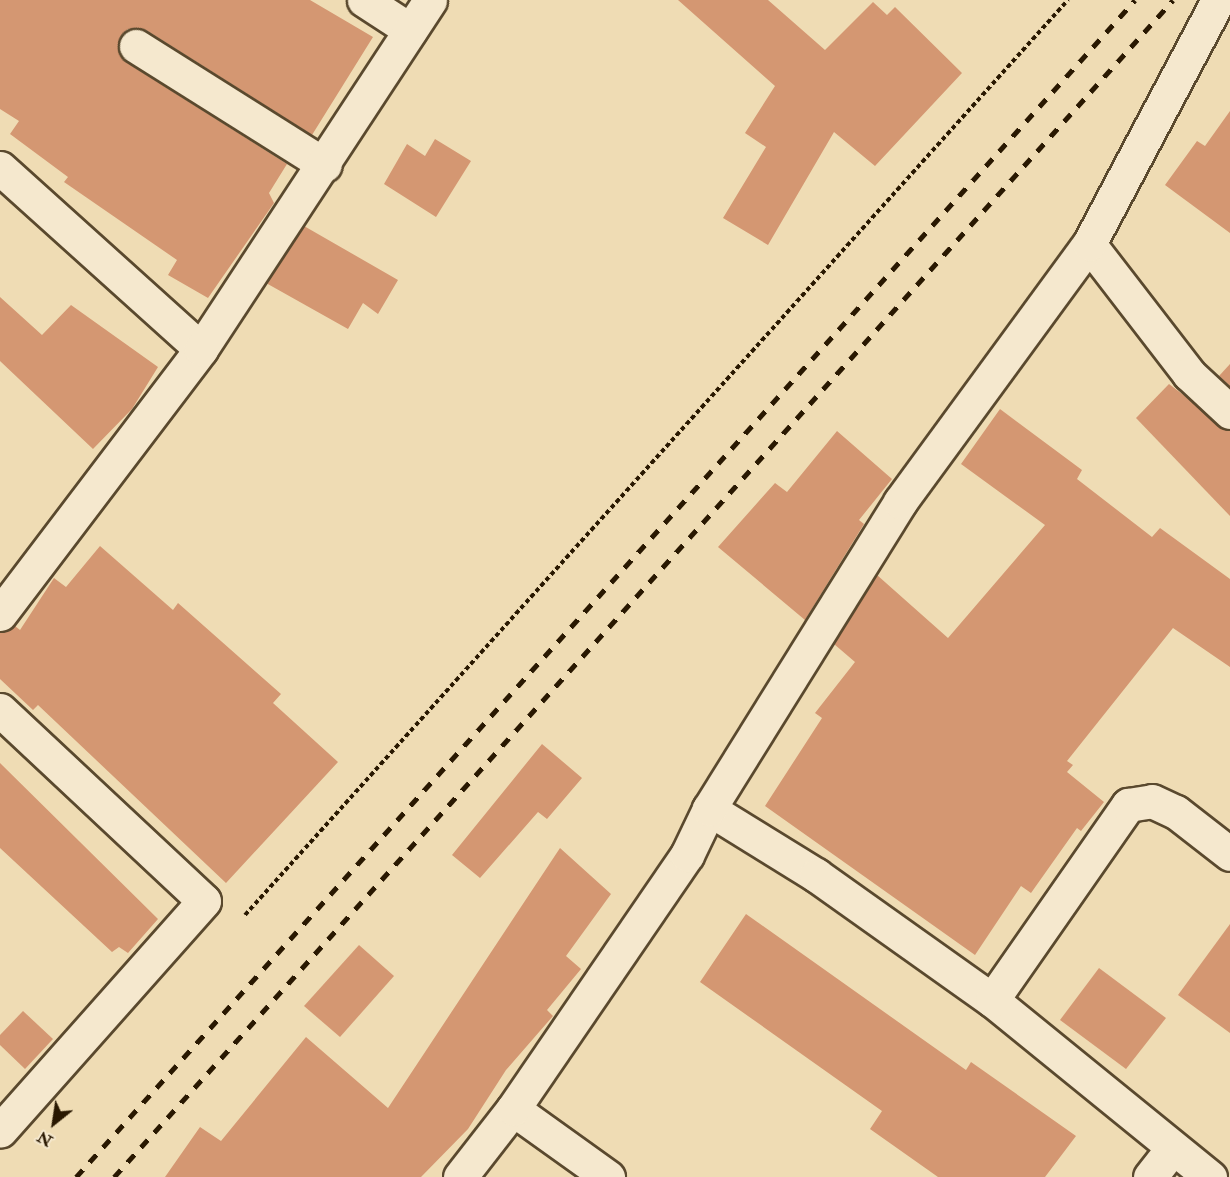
<!DOCTYPE html>
<html>
<head>
<meta charset="utf-8">
<style>
  body { margin:0 }
  #map { position:relative; width:1230px; height:1177px; overflow:hidden; background:#efdcb4; font-family:"IM FELL Double Pica",serif }
  div>[style] { position:absolute }
  [style*='--x'] { left:calc(var(--x)*1px); top:calc(var(--y)*1px); width:calc(var(--w)*1px); rotate:calc(var(--a)*1deg) }
  .building>* { inset:0; background:#d49772 }
  .path>* { height:4px; margin-top:-2px; transform-origin:0; background:repeating-linear-gradient(90deg,#291801 0 4.5px,transparent 0 7.5px) }
  .roads { filter:drop-shadow(2px 0 #5a492e) drop-shadow(-2px 0 #5a492e) drop-shadow(0 2px #5a492e) drop-shadow(0 -2px #5a492e) }
  .minor>* { height:33px; margin:-16.5px; padding:0 16.5px; transform-origin:16.5px; border-radius:16.5px; background:#f5e8ce }
  .rail>* { height:4.5px; margin-top:-2.25px; transform-origin:0; background:repeating-linear-gradient(90deg,#291801 0 10px,transparent 0 20px) }
  span { translate:-50% -50%; white-space:nowrap; text-align:center; line-height:1.15; -webkit-text-stroke:6px #f5e8ce; paint-order:stroke }
  .north { position:absolute; left:24px; top:1093px; width:60px; height:60px; -webkit-text-stroke:4px #f5e8ce; paint-order:stroke; rotate:210deg; font-size:16px; font-weight:700; line-height:24px; text-align:center; color:#291801 }
  .north::after { content:''; display:block; margin:auto; width:21px; height:27px; background:#291801; clip-path:polygon(50% 0,100% 100%,50% 72%,0 100%) }
</style>
</head>
<body>
<div id="map">
  <div class="building">
    <i style="clip-path:polygon(0 0,310px 0,373px 37px,312px 135px,146px 30px,128px 29px,120px 37px,119px 54px,126px 62px,287px 164px,269px 193px,274px 203px,208px 298px,168px 275px,177px 260px,64px 182px,68px 177px,10px 134px,19px 121px,0 109px)"></i>
    <i style="clip-path:polygon(678px 0,768px 0,825px 50px,873px 2px,887px 15px,895px 7px,962px 73px,875px 166px,834px 132px,768px 245px,723px 218px,766px 147px,745px 133px,775px 86px)"></i>
    <i style="clip-path:polygon(1230px 111px,1230px 233px,1165px 185px,1197px 141px,1205px 146px)"></i>
    <i style="clip-path:polygon(435px 139px,471px 161px,436px 217px,384px 184px,407px 144px,425px 156px)"></i>
    <i style="clip-path:polygon(304px 226px,398px 280px,378px 314px,363px 303px,348px 329px,266px 283px)"></i>
    <i style="clip-path:polygon(0 297px,42px 335px,71px 305px,158px 367px,132px 409px,93px 449px,0 361px)"></i>
    <i style="clip-path:polygon(1230px 364px,1230px 386px,1219px 376px)"></i>
    <i style="clip-path:polygon(1169px 384px,1230px 430px,1230px 516px,1136px 418px)"></i>
    <i style="clip-path:polygon(1000px 409px,1082px 470px,1077px 479px,1152px 537px,1160px 528px,1230px 579px,1230px 667px,1173px 628px,1067px 761px,1073px 765px,1067px 772px,1104px 802px,1081px 831px,1077px 828px,1031px 893px,1021px 886px,975px 955px,765px 806px,822px 718px,815px 713px,855px 662px,834px 644px,877px 575px,948px 638px,1045px 525px,961px 464px)"></i>
    <i style="clip-path:polygon(837px 431px,892px 479px,859px 520px,864px 524px,805px 620px,718px 547px,775px 483px,787px 492px)"></i>
    <i style="clip-path:polygon(100px 546px,173px 610px,178px 603px,281px 694px,273px 703px,338px 762px,226px 883px,38px 705px,33px 710px,0 679px,0 632px,15px 626px,20px 630px,54px 578px,66px 587px)"></i>
    <i style="clip-path:polygon(542px 744px,582px 778px,547px 819px,538px 812px,480px 878px,452px 855px)"></i>
    <i style="clip-path:polygon(0 763px,158px 919px,128px 953px,119px 947px,112px 952px,0 848px)"></i>
    <i style="clip-path:polygon(560px 848px,611px 894px,566px 956px,581px 969px,547px 1010px,553px 1016px,506px 1070px,468px 1129px,421px 1177px,165px 1177px,200px 1127px,221px 1141px,306px 1037px,388px 1108px)"></i>
    <i style="clip-path:polygon(746px 914px,966px 1070px,971px 1062px,1076px 1136px,1045px 1177px,938px 1177px,870px 1129px,882px 1111px,700px 982px)"></i>
    <i style="clip-path:polygon(1230px 924px,1230px 1033px,1178px 995px)"></i>
    <i style="clip-path:polygon(359px 945px,394px 976px,340px 1037px,304px 1006px)"></i>
    <i style="clip-path:polygon(1099px 968px,1166px 1018px,1126px 1069px,1060px 1020px)"></i>
    <i style="clip-path:polygon(23px 1011px,53px 1039px,25px 1069px,0 1045px,0 1035px)"></i>
  </div>
  <div class="path">
    <i style="--x:245;--y:915;--w:1231;--a:-48.03"></i>
  </div>
  <div class="roads">
    <div class="minor">
      <i style="--x:364;--y:0;--w:55;--a:33.1"></i>
      <i style="--x:136;--y:46;--w:223;--a:32.2"></i>
      <i style="--x:0;--y:168;--w:270;--a:42"></i>
      <i style="--x:1089;--y:244;--w:164;--a:52.4"></i>
      <i style="--x:1189;--y:374;--w:56;--a:42.8"></i>
      <i style="--x:0;--y:614;--w:333;--a:-52.8"></i>
      <i style="--x:201;--y:349;--w:417;--a:-56.7"></i>
      <i style="--x:0;--y:710;--w:279;--a:43.1"></i>
      <i style="--x:204;--y:901;--w:307;--a:131.6"></i>
      <i style="--x:709;--y:809;--w:126;--a:31.7"></i>
      <i style="--x:816;--y:875;--w:216;--a:35.4"></i>
      <i style="--x:992;--y:1000;--w:281;--a:39.1"></i>
      <i style="--x:992;--y:1000;--w:238;--a:-55.1"></i>
      <i style="--x:1128;--y:805;--w:24;--a:-9"></i>
      <i style="--x:1152;--y:801;--w:26;--a:25"></i>
      <i style="--x:1176;--y:812;--w:68;--a:37.9"></i>
      <i style="--x:513;--y:1109;--w:117;--a:35.6"></i>
      <i style="--x:460;--y:1177;--w:86;--a:-52.1"></i>
      <i style="--x:513;--y:1109;--w:308;--a:-55.6"></i>
      <i style="--x:687;--y:855;--w:51;--a:-64.4"></i>
      <i style="--x:709;--y:809;--w:362;--a:-58.1"></i>
      <i style="--x:900;--y:502;--w:320;--a:-53.8"></i>
      <i style="--x:1089;--y:244;--w:276;--a:-62.1"></i>
      <i style="--x:1150;--y:1177;--w:37;--a:-52"></i>
    </div>
  </div>
  <div class="rail">
    <i style="--x:76;--y:1177;--w:1583;--a:-48.02"></i>
    <i style="--x:114;--y:1177;--w:1583;--a:-48.02"></i>
  </div>
  <div class="north">N</div>
</div>
</body>
</html>
